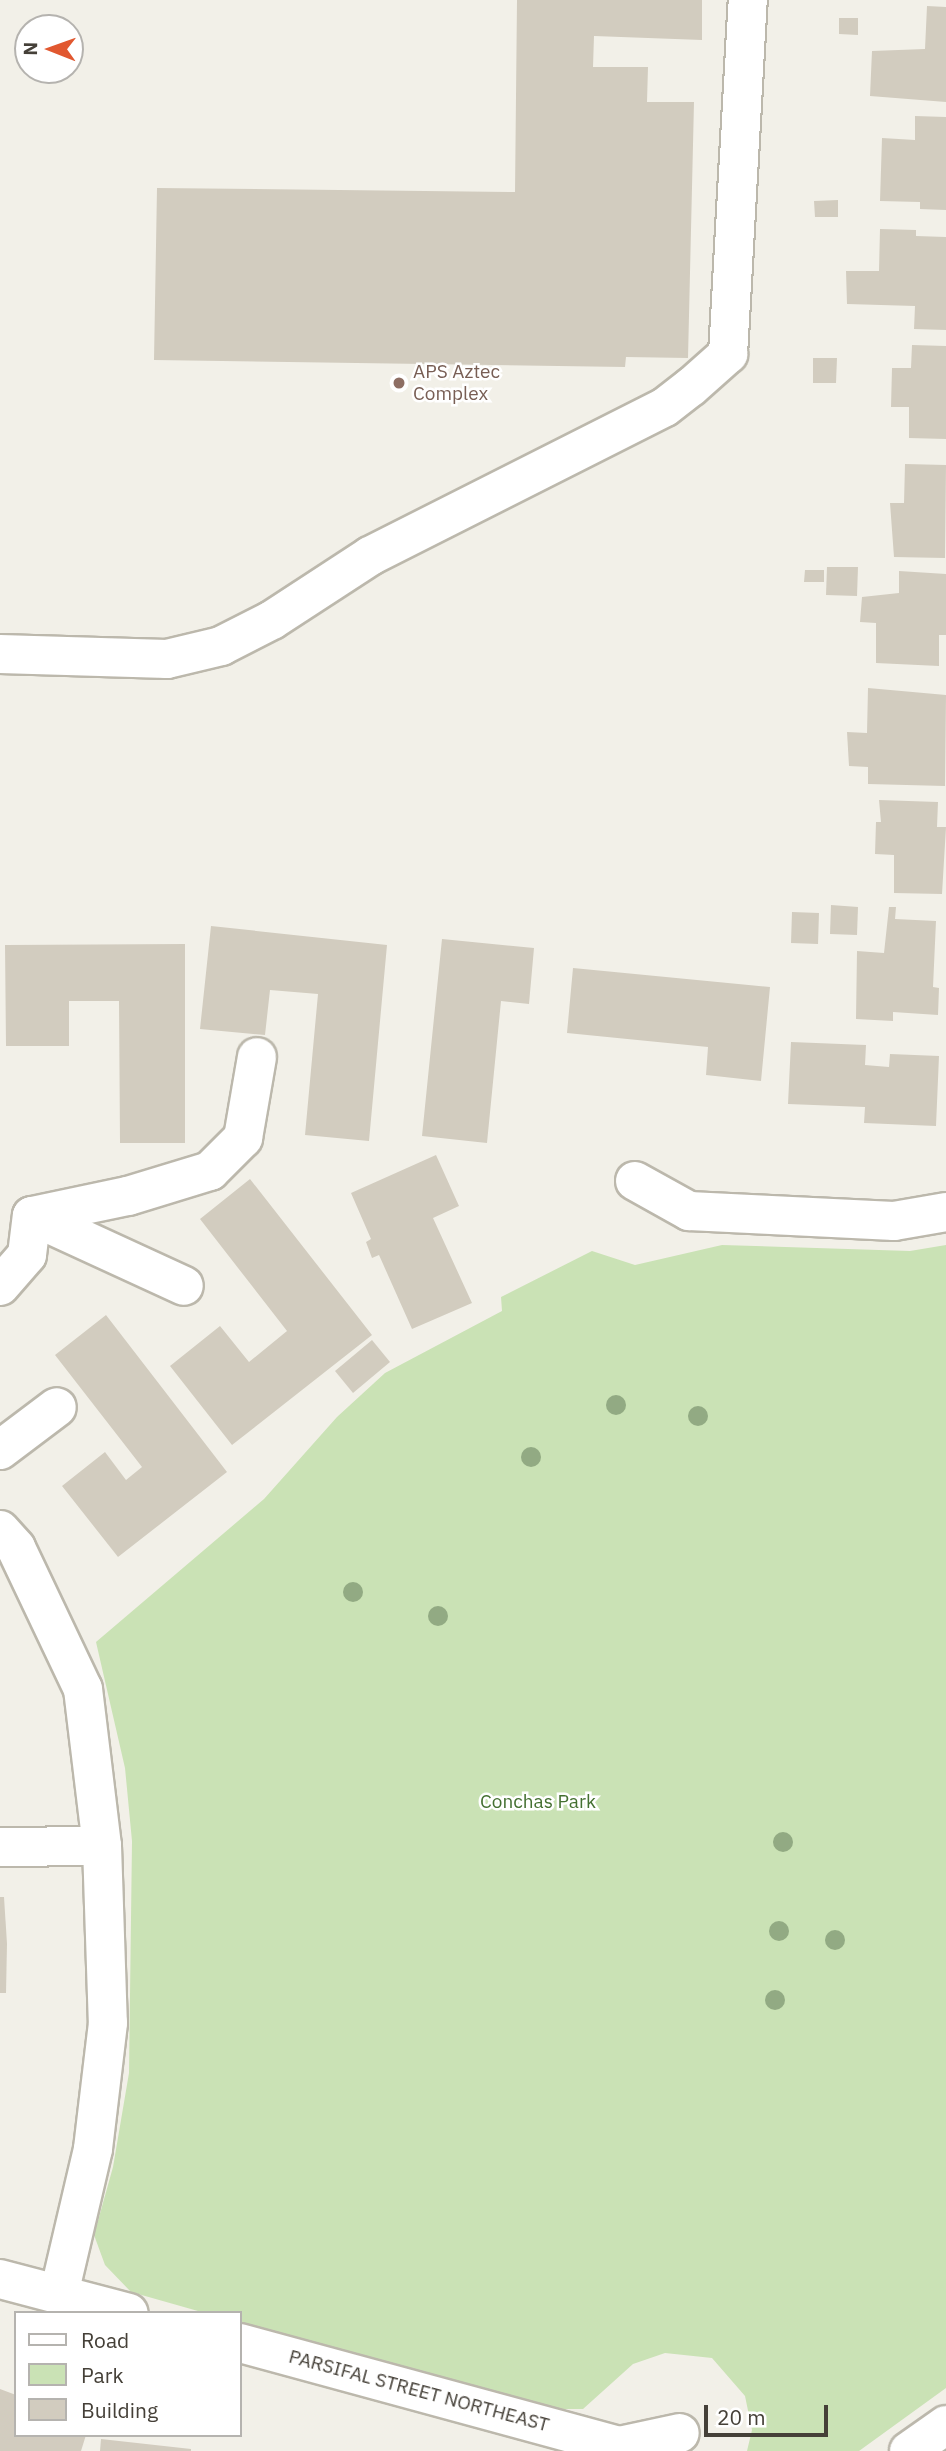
<!DOCTYPE html>
<html>
<head>
<meta charset="utf-8">
<style>
  body { margin:0 }
  #map { position:relative; width:946px; height:2451px; overflow:hidden; background:#f2f0e8; font-family:"IBM Plex Sans",sans-serif }
  div>[style] { position:absolute }
  [style*='--x'] { left:calc(var(--x)*1px); top:calc(var(--y)*1px); width:calc(var(--w)*1px); rotate:calc(var(--a)*1deg) }
  .green>* { inset:0; background:#cae2b5 }
  .building>* { inset:0; background:#d2ccbf }
  .roads { filter:drop-shadow(2px 0 #bcb8ac) drop-shadow(-2px 0 #bcb8ac) drop-shadow(0 2px #bcb8ac) drop-shadow(0 -2px #bcb8ac) }
  .minor>* { height:38px; margin:-19px; padding:0 19px; transform-origin:19px; border-radius:19px; background:#fff }
  .trees>* { width:20px; height:20px; margin:-10px; border-radius:50%; background:#92aa83 }
  .dots>* { width:19px; height:19px; translate:-50% -50%; box-sizing:border-box; border:4px solid #fff; border-radius:50% }
  span { translate:-50% -50%; white-space:nowrap; text-align:center; line-height:1.15; -webkit-text-stroke:5px #fff; paint-order:stroke }
  .education-label { font-size:19px; color:#785e54 }
  .left { translate:0 -50%; text-align:left }
  .park-label { font-size:19px; color:#447031 }
  .street-label { font-size:19px; color:#454038 }
  .legend { position:absolute; left:14px; top:2311px; width:228px; height:126px; box-sizing:border-box; background:#fff; border:2px solid #b5b3af; margin:0; padding:9px 12px; list-style:none; font-size:21px; color:#454038 }
  .legend li { display:flex; align-items:center; gap:14px; height:35px }
  .legend b { width:35px; border:2px solid #b5b3af }
  .north { position:absolute; left:14px; top:14px; width:70px; height:70px; box-sizing:border-box; background:#fff; border:2px solid #b5b3af; border-radius:50%; rotate:271deg; font-size:19px; font-weight:700; line-height:28px; text-align:center; color:#454038 }
  .north::after { content:''; display:block; margin:auto; width:24px; height:32px; background:#e15830; clip-path:polygon(50% 0,100% 100%,50% 72%,0 100%) }
  .scale { position:absolute; left:704px; top:2405px; width:124px; height:32px; box-sizing:border-box; border:4px solid #454038; border-top:0; padding-left:9px; font-size:21px; line-height:24px; white-space:nowrap; color:#454038; -webkit-text-stroke:5px #fff; paint-order:stroke }
</style>
</head>
<body>
<div id="map">
  <div class="green">
    <i style="clip-path:polygon(722px 1245px,910px 1251px,946px 1245px,946px 2388px,859px 2451px,747px 2451px,752px 2430px,745px 2396px,712px 2358px,665px 2353px,633px 2364px,583px 2409px,557px 2409px,240px 2322px,240px 2313px,205px 2313px,131px 2292px,105px 2265px,94px 2235px,113px 2167px,129px 2073px,132px 1841px,125px 1768px,96px 1642px,264px 1499px,337px 1417px,385px 1373px,502px 1311px,501px 1297px,592px 1251px,635px 1265px)"></i>
  </div>
  <div class="building">
    <i style="clip-path:polygon(517px 0,702px 0,702px 40px,594px 36px,593px 67px,648px 67px,647px 102px,694px 102px,688px 358px,626px 357px,625px 367px,154px 360px,157px 188px,515px 192px)"></i>
    <i style="clip-path:polygon(927px 6px,946px 7px,946px 102px,870px 96px,872px 51px,925px 49px)"></i>
    <i style="clip-path:polygon(839px 18px,858px 18px,858px 35px,839px 34px)"></i>
    <i style="clip-path:polygon(915px 116px,946px 117px,946px 210px,920px 209px,920px 202px,880px 201px,882px 138px,915px 140px)"></i>
    <i style="clip-path:polygon(838px 200px,838px 217px,815px 217px,814px 201px)"></i>
    <i style="clip-path:polygon(880px 229px,916px 230px,916px 236px,946px 237px,946px 330px,914px 329px,915px 306px,847px 304px,846px 271px,879px 271px)"></i>
    <i style="clip-path:polygon(912px 345px,946px 346px,946px 439px,909px 438px,909px 407px,891px 407px,892px 368px,911px 368px)"></i>
    <i style="clip-path:polygon(813px 358px,837px 358px,836px 383px,813px 383px)"></i>
    <i style="clip-path:polygon(905px 464px,946px 465px,945px 558px,894px 557px,890px 503px,904px 503px)"></i>
    <i style="clip-path:polygon(827px 567px,858px 567px,857px 596px,826px 595px)"></i>
    <i style="clip-path:polygon(805px 570px,824px 570px,824px 582px,804px 582px)"></i>
    <i style="clip-path:polygon(899px 571px,946px 574px,946px 635px,939px 635px,939px 666px,876px 663px,876px 623px,860px 622px,862px 597px,899px 593px)"></i>
    <i style="clip-path:polygon(868px 688px,946px 695px,945px 786px,868px 784px,868px 767px,849px 766px,847px 732px,867px 733px)"></i>
    <i style="clip-path:polygon(879px 800px,938px 802px,937px 827px,946px 827px,942px 894px,894px 893px,894px 855px,875px 854px,876px 822px,881px 822px)"></i>
    <i style="clip-path:polygon(831px 905px,858px 907px,857px 935px,830px 934px)"></i>
    <i style="clip-path:polygon(889px 907px,896px 907px,895px 919px,936px 921px,933px 987px,939px 988px,938px 1015px,893px 1012px,893px 1021px,856px 1019px,857px 951px,884px 953px)"></i>
    <i style="clip-path:polygon(792px 912px,819px 913px,818px 944px,791px 943px)"></i>
    <i style="clip-path:polygon(211px 926px,387px 945px,369px 1141px,305px 1135px,318px 994px,270px 990px,265px 1035px,200px 1029px)"></i>
    <i style="clip-path:polygon(442px 939px,534px 948px,529px 1004px,501px 1001px,487px 1143px,422px 1136px)"></i>
    <i style="clip-path:polygon(185px 944px,185px 1143px,120px 1143px,119px 1001px,69px 1001px,69px 1046px,6px 1046px,5px 945px)"></i>
    <i style="clip-path:polygon(573px 968px,770px 987px,761px 1081px,706px 1075px,708px 1047px,567px 1033px)"></i>
    <i style="clip-path:polygon(791px 1042px,866px 1045px,865px 1065px,889px 1067px,890px 1054px,939px 1056px,936px 1126px,864px 1123px,865px 1107px,788px 1104px)"></i>
    <i style="clip-path:polygon(436px 1155px,459px 1206px,433px 1218px,472px 1303px,412px 1329px,379px 1255px,372px 1258px,366px 1242px,371px 1239px,351px 1193px)"></i>
    <i style="clip-path:polygon(250px 1179px,372px 1335px,232px 1445px,170px 1366px,220px 1326px,249px 1362px,287px 1331px,200px 1219px)"></i>
    <i style="clip-path:polygon(106px 1315px,227px 1472px,118px 1557px,62px 1486px,105px 1452px,126px 1480px,142px 1467px,55px 1355px)"></i>
    <i style="clip-path:polygon(372px 1340px,390px 1362px,353px 1393px,335px 1371px)"></i>
    <i style="clip-path:polygon(0 1897px,4px 1897px,7px 1944px,6px 1993px,0 1993px)"></i>
    <i style="clip-path:polygon(0 2389px,16px 2395px,16px 2435px,86px 2435px,81px 2451px,0 2451px)"></i>
    <i style="clip-path:polygon(101px 2439px,191px 2449px,191px 2451px,100px 2451px)"></i>
  </div>
  <div class="roads">
    <div class="minor">
      <i style="--x:0;--y:654;--w:167;--a:1.7"></i>
      <i style="--x:167;--y:659;--w:56;--a:-13.5"></i>
      <i style="--x:221;--y:646;--w:57;--a:-27"></i>
      <i style="--x:272;--y:620;--w:117;--a:-33.1"></i>
      <i style="--x:370;--y:556;--w:330;--a:-26.8"></i>
      <i style="--x:665;--y:407;--w:33;--a:-38"></i>
      <i style="--x:691;--y:387;--w:50;--a:-41.7"></i>
      <i style="--x:728;--y:354;--w:355;--a:-86.8"></i>
      <i style="--x:635;--y:1181;--w:62;--a:29.1"></i>
      <i style="--x:689;--y:1211;--w:205;--a:2.8"></i>
      <i style="--x:894;--y:1221;--w:53;--a:-9.8"></i>
      <i style="--x:32;--y:1216;--w:98;--a:-11.8"></i>
      <i style="--x:128;--y:1196;--w:86;--a:-17"></i>
      <i style="--x:210;--y:1171;--w:47;--a:-45"></i>
      <i style="--x:243;--y:1138;--w:82;--a:-80.2"></i>
      <i style="--x:32;--y:1216;--w:167;--a:24.7"></i>
      <i style="--x:0;--y:1286;--w:41;--a:-48.9"></i>
      <i style="--x:27;--y:1255;--w:39;--a:-83"></i>
      <i style="--x:0;--y:1450;--w:71;--a:-37"></i>
      <i style="--x:0;--y:1530;--w:24;--a:48"></i>
      <i style="--x:16;--y:1548;--w:156;--a:64.6"></i>
      <i style="--x:83;--y:1689;--w:158;--a:83.1"></i>
      <i style="--x:102;--y:1846;--w:177;--a:88.1"></i>
      <i style="--x:108;--y:2023;--w:127;--a:96.8"></i>
      <i style="--x:93;--y:2149;--w:149;--a:103.2"></i>
      <i style="--x:0;--y:1847;--w:102;--a:-0.6"></i>
      <i style="--x:0;--y:2279;--w:133;--a:14.8"></i>
      <i style="--x:240;--y:2343;--w:393;--a:15.2"></i>
      <i style="--x:619;--y:2446;--w:62;--a:-12"></i>
      <i style="--x:909;--y:2451;--w:45;--a:-35.1"></i>
    </div>
  </div>
  <div class="trees">
    <i style="left:616px;top:1405px"></i>
    <i style="left:698px;top:1416px"></i>
    <i style="left:531px;top:1457px"></i>
    <i style="left:353px;top:1592px"></i>
    <i style="left:438px;top:1616px"></i>
    <i style="left:783px;top:1842px"></i>
    <i style="left:779px;top:1931px"></i>
    <i style="left:835px;top:1940px"></i>
    <i style="left:775px;top:2000px"></i>
  </div>
  <div class="dots">
    <i style="left:399px;top:383px;background:#8d6e63"></i>
  </div>
  <div class="education-label">
    <span class="left" style="left:413px;top:383px">APS Aztec<br>Complex</span>
  </div>
  <div class="park-label">
    <span style="left:538px;top:1802px">Conchas Park</span>
  </div>
  <div class="street-label">
    <span style="left:419px;top:2391px;rotate:15deg">PARSIFAL STREET NORTHEAST</span>
  </div>
  <ul class="legend">
  <li><b style="height:9px;background:#fff"></b>Road</li>
  <li><b style="height:19px;background:#cae2b5"></b>Park</li>
  <li><b style="height:19px;background:#d2ccbf"></b>Building</li>
  </ul>
  <div class="north">N</div>
  <div class="scale">20 m</div>
</div>
</body>
</html>
